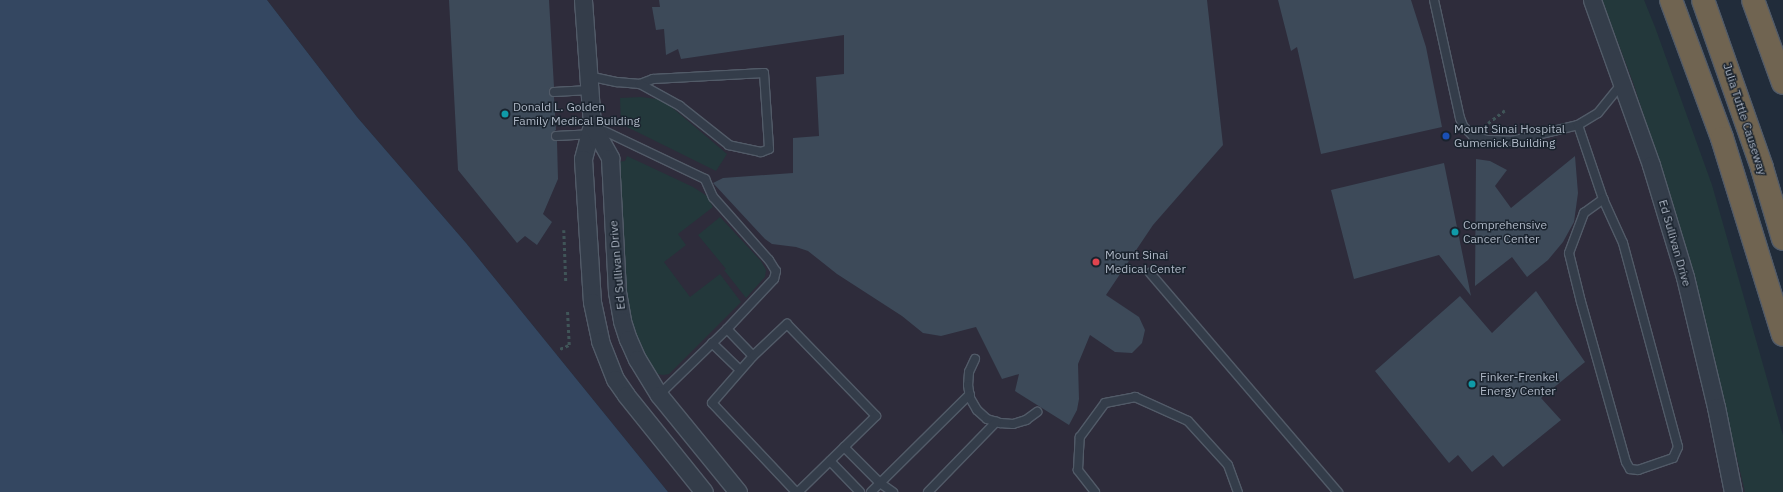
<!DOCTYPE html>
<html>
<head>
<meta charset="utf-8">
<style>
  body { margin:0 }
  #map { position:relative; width:1783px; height:492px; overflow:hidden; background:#212c3a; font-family:"IBM Plex Sans",sans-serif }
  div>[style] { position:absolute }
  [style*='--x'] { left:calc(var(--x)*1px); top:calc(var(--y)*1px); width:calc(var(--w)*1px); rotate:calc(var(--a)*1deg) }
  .medical>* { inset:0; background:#2e2c3b }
  .green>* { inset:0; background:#23383b }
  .water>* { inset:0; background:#344761 }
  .building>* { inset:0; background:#3d4a59 }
  .path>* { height:2.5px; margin-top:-1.25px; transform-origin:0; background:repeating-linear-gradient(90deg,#405558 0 3px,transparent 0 6px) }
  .roads { filter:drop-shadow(1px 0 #525b68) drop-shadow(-1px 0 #525b68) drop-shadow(0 1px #525b68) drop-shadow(0 -1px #525b68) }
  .service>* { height:8px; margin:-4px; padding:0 4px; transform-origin:4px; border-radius:4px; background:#343d4a }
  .minor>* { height:17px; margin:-8.5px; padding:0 8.5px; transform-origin:8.5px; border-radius:8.5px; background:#343d4a }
  .motorway>* { height:22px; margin:-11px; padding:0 11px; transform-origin:11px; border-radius:11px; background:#706451 }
  .dots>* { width:11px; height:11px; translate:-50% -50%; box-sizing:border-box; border:2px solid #1a232e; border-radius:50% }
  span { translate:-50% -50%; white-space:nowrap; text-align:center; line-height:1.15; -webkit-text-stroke:3px #1a232e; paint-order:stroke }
  .poi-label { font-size:12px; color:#afb8c6 }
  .left { translate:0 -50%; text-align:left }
  .street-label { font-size:12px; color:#afb8c6 }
</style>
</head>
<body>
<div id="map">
  <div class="medical">
    <i style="clip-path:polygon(267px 0,1622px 0,1764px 492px,668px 492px,466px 243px,357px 117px)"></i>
  </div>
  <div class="green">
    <i style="clip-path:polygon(1602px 0,1644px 0,1655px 27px,1712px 185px,1783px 435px,1783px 492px,1745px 492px,1689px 257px,1634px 85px)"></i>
    <i style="clip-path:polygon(641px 97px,657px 99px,668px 104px,727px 154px,716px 171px,621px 124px,620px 98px)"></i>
    <i style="clip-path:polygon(627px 156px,693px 187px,707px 196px,713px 207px,678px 234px,686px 245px,664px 262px,690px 297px,720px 274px,741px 302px,669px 374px,663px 375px,652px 373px,629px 322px,626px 306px,617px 162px,625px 161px)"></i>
    <i style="clip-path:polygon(720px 217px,761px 261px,766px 270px,765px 277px,746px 298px,724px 270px,726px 269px,698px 235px)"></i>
  </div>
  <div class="water">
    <i style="clip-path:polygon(0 0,267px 0,357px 117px,466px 243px,668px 492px,0 492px)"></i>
  </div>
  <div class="building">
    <i style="clip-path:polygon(449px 0,549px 0,554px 87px,549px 89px,549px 93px,554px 97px,556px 130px,553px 132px,551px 136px,552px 139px,557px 141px,558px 179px,543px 214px,552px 222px,537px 245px,525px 236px,517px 243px,458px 170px)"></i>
    <i style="clip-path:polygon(659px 0,1207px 0,1223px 145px,1153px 225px,1106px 295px,1139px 317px,1145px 330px,1142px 343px,1132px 353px,1115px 352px,1090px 335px,1078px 364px,1079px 399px,1077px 410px,1069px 425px,1015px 391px,1019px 374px,1002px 379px,976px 327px,941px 336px,923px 333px,902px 316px,837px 274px,808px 251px,796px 247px,772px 244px,765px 239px,713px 183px,723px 178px,793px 173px,793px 138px,819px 136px,816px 77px,844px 74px,844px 35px,681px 59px,678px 49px,666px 55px,664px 29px,656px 30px,652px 7px,660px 7px)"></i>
    <i style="clip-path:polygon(1278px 0,1411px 0,1426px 47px,1442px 127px,1321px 154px,1297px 47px,1291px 51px)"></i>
    <i style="clip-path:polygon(1575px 156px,1578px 193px,1574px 222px,1563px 242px,1548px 260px,1527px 277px,1512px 257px,1475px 286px,1476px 159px,1490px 161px,1507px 170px,1495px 186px,1511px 208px)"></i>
    <i style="clip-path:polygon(1444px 163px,1471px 296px,1439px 255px,1354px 279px,1331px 190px)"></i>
    <i style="clip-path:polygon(1536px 291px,1585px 362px,1541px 398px,1561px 420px,1503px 467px,1493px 455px,1472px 472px,1458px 455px,1449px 463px,1375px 371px,1460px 296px,1492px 333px)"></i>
  </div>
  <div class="path">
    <i style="--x:1488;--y:123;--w:21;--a:-37"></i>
    <i style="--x:564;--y:230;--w:53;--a:87.8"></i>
    <i style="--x:560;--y:349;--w:10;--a:-24"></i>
    <i style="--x:569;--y:345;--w:35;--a:-93"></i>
  </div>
  <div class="roads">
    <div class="service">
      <i style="--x:1434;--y:0;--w:121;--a:77.6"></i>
      <i style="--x:1460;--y:118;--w:9;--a:69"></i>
      <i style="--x:1463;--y:126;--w:14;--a:45"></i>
      <i style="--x:1473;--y:136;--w:15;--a:16"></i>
      <i style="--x:1487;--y:140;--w:25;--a:2"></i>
      <i style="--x:1512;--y:141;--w:68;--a:-13.6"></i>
      <i style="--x:1578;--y:125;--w:23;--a:-31"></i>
      <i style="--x:1598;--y:113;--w:38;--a:-51"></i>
      <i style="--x:588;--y:76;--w:30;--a:12"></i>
      <i style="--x:617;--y:82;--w:23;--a:5"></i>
      <i style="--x:640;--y:84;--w:14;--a:-21"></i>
      <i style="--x:653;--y:79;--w:111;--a:-3.1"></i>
      <i style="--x:764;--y:73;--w:76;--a:86.2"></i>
      <i style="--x:769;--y:149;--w:9;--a:159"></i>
      <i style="--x:761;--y:152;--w:33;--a:-168"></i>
      <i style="--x:729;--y:145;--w:63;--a:-141.5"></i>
      <i style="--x:680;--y:106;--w:46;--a:-151.2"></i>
      <i style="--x:554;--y:92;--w:36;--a:-3"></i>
      <i style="--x:1578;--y:125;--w:78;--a:71.3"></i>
      <i style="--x:1603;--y:199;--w:48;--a:65.6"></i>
      <i style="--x:1623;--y:243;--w:211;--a:74.9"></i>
      <i style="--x:1678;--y:447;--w:12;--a:114"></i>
      <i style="--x:1673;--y:458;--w:37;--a:161"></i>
      <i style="--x:1638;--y:470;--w:8;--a:-173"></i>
      <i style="--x:1630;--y:469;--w:8;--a:-120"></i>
      <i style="--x:1626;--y:462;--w:166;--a:-105.7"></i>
      <i style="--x:1581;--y:302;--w:50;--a:-103.8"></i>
      <i style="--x:1569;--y:253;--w:43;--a:-69.4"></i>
      <i style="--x:1584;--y:213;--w:24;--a:-36"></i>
      <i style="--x:596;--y:127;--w:121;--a:25.5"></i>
      <i style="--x:705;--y:179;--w:20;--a:66"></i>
      <i style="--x:713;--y:197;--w:84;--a:48.4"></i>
      <i style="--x:769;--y:260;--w:13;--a:58"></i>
      <i style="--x:776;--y:271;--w:8;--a:104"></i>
      <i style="--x:774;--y:279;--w:69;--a:133.2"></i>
      <i style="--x:727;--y:329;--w:95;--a:135.9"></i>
      <i style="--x:556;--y:136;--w:33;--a:-3"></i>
      <i style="--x:1150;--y:273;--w:289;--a:49.4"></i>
      <i style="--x:727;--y:329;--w:37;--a:46"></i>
      <i style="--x:712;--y:343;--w:39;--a:44"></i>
      <i style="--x:975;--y:359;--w:14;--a:115"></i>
      <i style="--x:969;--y:372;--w:13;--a:94"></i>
      <i style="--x:968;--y:385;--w:13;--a:81"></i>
      <i style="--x:970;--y:398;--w:14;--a:60"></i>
      <i style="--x:977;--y:410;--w:13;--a:42"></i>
      <i style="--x:987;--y:419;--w:14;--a:17"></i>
      <i style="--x:1000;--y:423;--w:13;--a:4"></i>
      <i style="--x:1013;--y:424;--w:14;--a:-17"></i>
      <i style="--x:1026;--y:420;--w:14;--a:-36"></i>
      <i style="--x:844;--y:447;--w:51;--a:45"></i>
      <i style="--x:880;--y:483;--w:16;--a:35"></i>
      <i style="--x:830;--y:461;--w:43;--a:45.9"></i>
      <i style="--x:796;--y:492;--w:122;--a:-133.3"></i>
      <i style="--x:712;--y:403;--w:62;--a:-48.9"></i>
      <i style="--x:753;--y:356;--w:47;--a:-43.3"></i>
      <i style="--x:787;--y:324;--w:128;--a:45.9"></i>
      <i style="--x:876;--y:416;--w:109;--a:135.7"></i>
      <i style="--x:871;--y:492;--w:139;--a:-44.7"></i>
      <i style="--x:928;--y:492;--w:98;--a:-45.8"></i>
      <i style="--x:1095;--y:492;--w:28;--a:-128"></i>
      <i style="--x:1078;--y:470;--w:33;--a:-87"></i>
      <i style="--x:1080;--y:437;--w:42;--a:-53.7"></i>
      <i style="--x:1105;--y:403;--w:31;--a:-11"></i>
      <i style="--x:1135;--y:397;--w:58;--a:24.4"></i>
      <i style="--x:1188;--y:421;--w:59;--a:47.7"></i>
      <i style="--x:1228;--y:465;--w:29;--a:70"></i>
    </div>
    <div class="minor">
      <i style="--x:583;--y:0;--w:125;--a:85.9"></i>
      <i style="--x:592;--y:125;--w:35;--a:105"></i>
      <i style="--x:583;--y:159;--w:143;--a:86.4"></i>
      <i style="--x:592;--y:302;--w:40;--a:78"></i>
      <i style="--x:600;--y:341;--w:41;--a:68.5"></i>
      <i style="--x:615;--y:379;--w:19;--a:55"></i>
      <i style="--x:626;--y:395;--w:124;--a:51.2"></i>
      <i style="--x:1592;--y:0;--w:175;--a:70.3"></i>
      <i style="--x:1651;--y:165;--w:117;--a:73.1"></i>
      <i style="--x:1685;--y:277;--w:134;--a:76.6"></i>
      <i style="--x:1716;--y:407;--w:87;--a:78.7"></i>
      <i style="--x:592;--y:125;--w:38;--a:61"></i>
      <i style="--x:610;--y:158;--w:134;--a:87"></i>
      <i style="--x:617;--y:292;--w:29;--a:80"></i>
      <i style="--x:622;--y:321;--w:19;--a:72"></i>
      <i style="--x:628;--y:339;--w:22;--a:66"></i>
      <i style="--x:637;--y:359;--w:42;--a:58.6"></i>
      <i style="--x:659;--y:395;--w:125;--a:50.8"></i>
    </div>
    <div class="motorway">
      <i style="--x:1671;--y:0;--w:147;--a:69.7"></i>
      <i style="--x:1722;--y:138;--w:206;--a:72.8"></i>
      <i style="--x:1703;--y:0;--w:178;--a:70.6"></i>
      <i style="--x:1762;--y:168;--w:74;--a:73.5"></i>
      <i style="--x:1753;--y:0;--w:88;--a:70.1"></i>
    </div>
  </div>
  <div class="dots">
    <i style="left:505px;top:114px;background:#0f9aa8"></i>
    <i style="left:1446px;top:136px;background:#1a4fb4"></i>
    <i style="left:1455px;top:232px;background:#0f9aa8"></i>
    <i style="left:1096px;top:262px;background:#e0444e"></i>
    <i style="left:1472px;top:384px;background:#0f9aa8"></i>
  </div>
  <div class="poi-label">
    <span class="left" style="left:513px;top:114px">Donald L. Golden<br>Family Medical Building</span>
    <span class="left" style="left:1454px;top:136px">Mount Sinai Hospital<br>Gumenick Building</span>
    <span class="left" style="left:1463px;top:232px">Comprehensive<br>Cancer Center</span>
    <span class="left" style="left:1105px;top:262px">Mount Sinai<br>Medical Center</span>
    <span class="left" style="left:1480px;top:384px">Finker-Frenkel<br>Energy Center</span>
  </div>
  <div class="street-label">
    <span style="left:1745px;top:119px;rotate:72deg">Julia Tuttle Causeway</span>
    <span style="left:1675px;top:243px;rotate:74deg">Ed Sullivan Drive</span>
    <span style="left:617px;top:265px;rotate:-95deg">Ed Sullivan Drive</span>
  </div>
</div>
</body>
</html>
